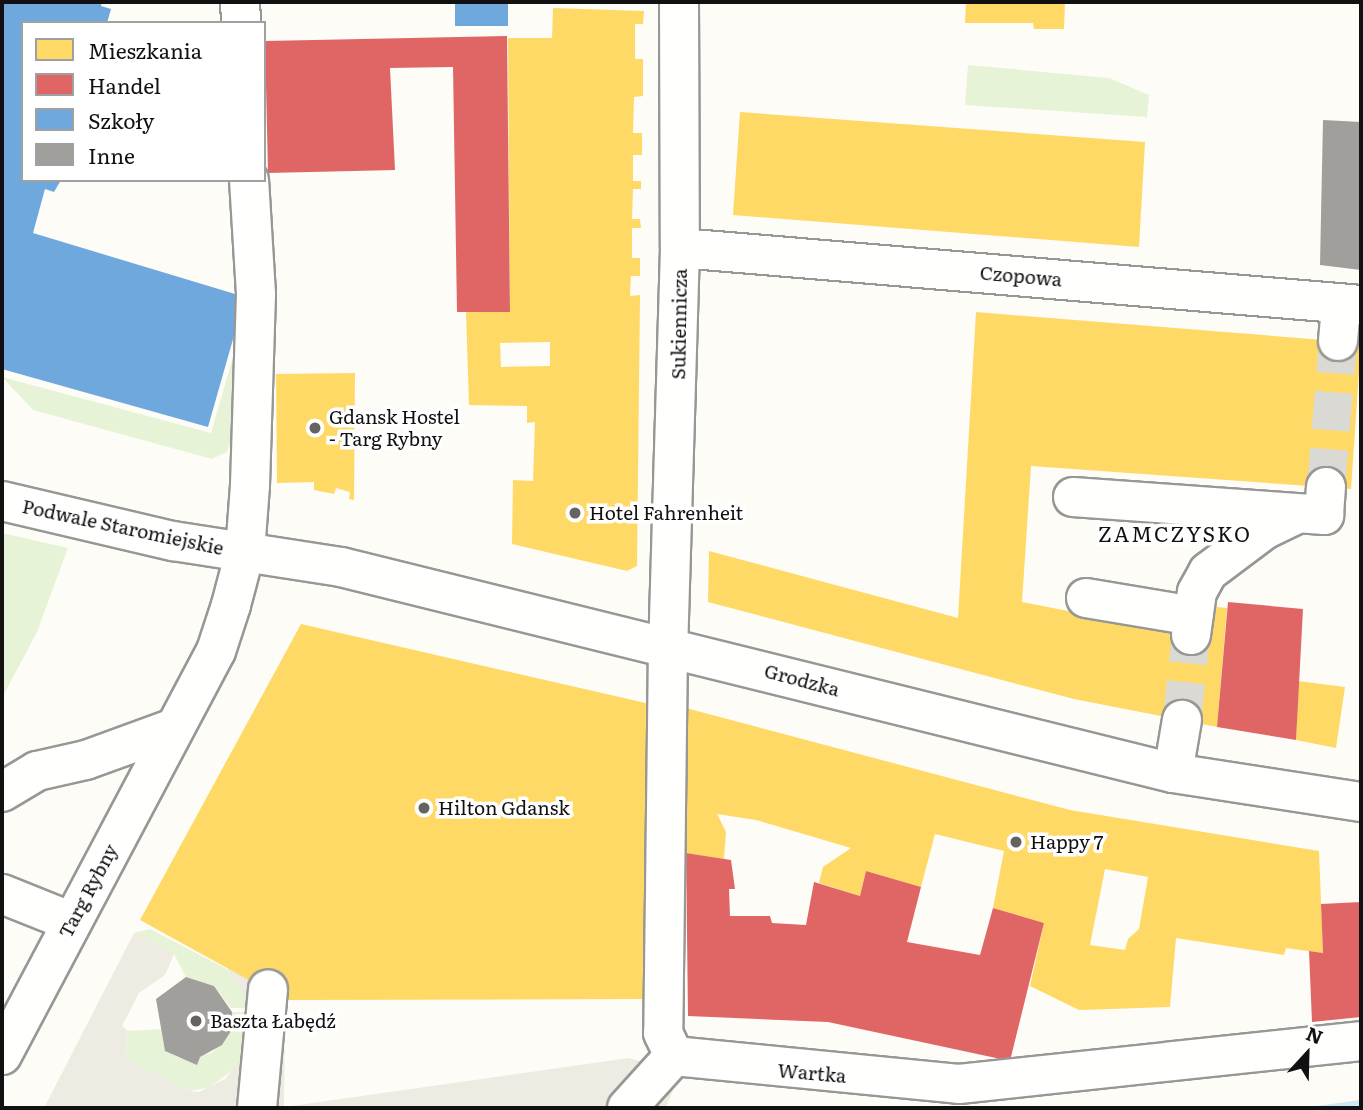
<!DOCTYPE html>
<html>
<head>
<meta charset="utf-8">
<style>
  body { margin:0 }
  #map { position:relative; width:1363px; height:1110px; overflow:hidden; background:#fdfcf7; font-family:Literata,serif }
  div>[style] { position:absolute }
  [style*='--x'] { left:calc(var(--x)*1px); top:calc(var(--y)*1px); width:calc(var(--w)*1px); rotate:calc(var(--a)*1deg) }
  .green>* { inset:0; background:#e7f3d7 }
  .plaza>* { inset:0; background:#edebe2 }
  .water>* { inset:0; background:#cde8f7 }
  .homes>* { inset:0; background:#ffd966 }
  .shops>* { inset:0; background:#e06666 }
  .schools>* { inset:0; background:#6fa8dc }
  .building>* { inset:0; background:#a19f9c }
  .minor-tunnel>* { height:38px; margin-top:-19px; transform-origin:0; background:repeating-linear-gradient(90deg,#dad9d4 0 38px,transparent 0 57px) }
  .roads { filter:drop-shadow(2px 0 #979795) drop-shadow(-2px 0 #979795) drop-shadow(0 2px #979795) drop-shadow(0 -2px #979795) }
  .minor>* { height:38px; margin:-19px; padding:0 19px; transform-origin:19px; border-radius:19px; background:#fffffe }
  .dots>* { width:19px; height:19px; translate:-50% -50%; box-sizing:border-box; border:4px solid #fff; border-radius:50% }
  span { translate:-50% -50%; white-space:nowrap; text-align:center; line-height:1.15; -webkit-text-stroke:7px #fff; paint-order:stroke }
  .street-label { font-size:19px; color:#111 }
  .poi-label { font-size:19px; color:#111 }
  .left { translate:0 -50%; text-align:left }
  .neighbourhood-label { font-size:21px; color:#111; letter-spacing:2px }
  .frame { position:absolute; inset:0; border:4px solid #111; pointer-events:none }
  .legend { position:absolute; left:21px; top:21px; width:245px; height:161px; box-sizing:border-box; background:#fff; border:2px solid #a0a0a0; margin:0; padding:9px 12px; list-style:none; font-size:21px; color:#111 }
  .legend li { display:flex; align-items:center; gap:14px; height:35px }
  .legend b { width:35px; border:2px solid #a0a0a0 }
  .north { position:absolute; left:1272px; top:1019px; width:70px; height:70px; -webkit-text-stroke:5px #fff; paint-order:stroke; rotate:22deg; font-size:19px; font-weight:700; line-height:28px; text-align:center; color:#111 }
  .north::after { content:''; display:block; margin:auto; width:24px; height:32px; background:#111; clip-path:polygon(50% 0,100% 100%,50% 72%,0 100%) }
</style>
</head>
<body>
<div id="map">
  <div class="green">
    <i style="clip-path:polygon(968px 65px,1109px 78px,1149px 95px,1147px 117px,965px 105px)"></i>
    <i style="clip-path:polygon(239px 336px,236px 428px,227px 452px,212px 459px,33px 410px,2px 377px,211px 433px)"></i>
    <i style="clip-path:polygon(2px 533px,68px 548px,37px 632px,2px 698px)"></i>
    <i style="clip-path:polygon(150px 929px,225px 968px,243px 985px,254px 1008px,231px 1008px,214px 986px,186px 977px,174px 954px,134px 933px)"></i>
    <i style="clip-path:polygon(232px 1012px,255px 1012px,250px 1050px,239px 1066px,208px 1088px,189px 1091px,125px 1059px,128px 1031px,161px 1029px,165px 1051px,179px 1058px,212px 1053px,231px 1031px)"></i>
  </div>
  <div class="plaza">
    <i style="clip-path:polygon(134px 933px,174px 954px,165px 975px,139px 993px,122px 1026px,128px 1031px,125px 1058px,189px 1091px,199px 1092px,225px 1079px,250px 1049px,254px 1008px,226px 967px,285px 1000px,284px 1107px,629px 1058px,643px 1062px,674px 1087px,666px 1108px,44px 1108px)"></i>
  </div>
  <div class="water">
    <i style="clip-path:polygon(1361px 1100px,1361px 1108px,1302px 1108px)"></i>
  </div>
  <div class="homes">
    <i style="clip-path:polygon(966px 2px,1065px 2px,1064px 29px,1034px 29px,1033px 23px,965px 23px)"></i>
    <i style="clip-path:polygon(evenodd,553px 8px,644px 11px,643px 24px,635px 24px,635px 59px,643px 59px,643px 96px,634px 97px,633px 133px,642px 133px,642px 155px,633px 155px,633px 181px,641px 181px,641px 189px,633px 189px,632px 219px,640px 219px,641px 228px,632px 228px,632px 258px,640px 258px,640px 276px,631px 276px,630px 296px,640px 295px,637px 566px,627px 571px,512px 544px,513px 480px,533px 481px,535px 422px,527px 423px,527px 406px,469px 405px,466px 312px,510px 312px,508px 38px,552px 38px,553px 8px,550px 342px,550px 366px,501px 367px,500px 343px,550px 342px)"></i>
    <i style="clip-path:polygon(740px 112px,1145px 142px,1139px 247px,733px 215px)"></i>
    <i style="clip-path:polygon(976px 312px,1361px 343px,1351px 489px,1031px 466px,1022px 602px,1191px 635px,1207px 606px,1227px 608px,1217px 727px,1074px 699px,708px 602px,709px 551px,958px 618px)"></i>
    <i style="clip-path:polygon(355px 373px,354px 500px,349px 499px,350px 492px,336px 488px,334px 494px,314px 490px,314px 482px,277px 483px,276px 374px)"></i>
    <i style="clip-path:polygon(301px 624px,650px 704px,645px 999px,285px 1000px,140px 920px)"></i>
    <i style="clip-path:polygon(1298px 681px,1345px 687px,1336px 748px,1296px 740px)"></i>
    <i style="clip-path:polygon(evenodd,686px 708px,1070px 810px,1319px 851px,1323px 953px,1286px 948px,1284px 955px,1176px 938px,1170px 1007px,1079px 1010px,1030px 986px,1044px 923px,993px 908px,1004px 851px,935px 834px,921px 887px,866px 871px,860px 896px,819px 883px,823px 867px,851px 848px,756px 820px,717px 814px,726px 832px,724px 859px,686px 853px,686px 708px,1105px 869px,1148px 877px,1139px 929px,1128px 939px,1125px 950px,1090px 945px,1105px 869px)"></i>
  </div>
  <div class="shops">
    <i style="clip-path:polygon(507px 36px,510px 312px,457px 312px,453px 67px,390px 68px,395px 170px,268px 173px,265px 41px)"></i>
    <i style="clip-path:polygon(1228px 602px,1303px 609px,1296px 740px,1217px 727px)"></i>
    <i style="clip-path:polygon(686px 853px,731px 860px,735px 889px,729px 889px,730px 916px,770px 916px,772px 923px,806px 925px,814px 882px,860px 896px,866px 871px,921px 887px,907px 942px,980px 955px,993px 908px,1044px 923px,1010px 1061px,828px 1022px,688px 1016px)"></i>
    <i style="clip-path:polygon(1361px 902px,1361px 1017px,1312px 1022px,1309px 951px,1323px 953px,1321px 904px)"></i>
  </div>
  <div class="schools">
    <i style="clip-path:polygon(2px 2px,102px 2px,101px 6px,111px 9px,107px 23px,23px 23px,23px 180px,61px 180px,54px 192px,45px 189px,33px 233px,245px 297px,208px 427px,2px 369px)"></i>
    <i style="clip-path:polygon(455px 2px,508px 2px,508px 26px,455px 26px)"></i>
  </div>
  <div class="building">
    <i style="clip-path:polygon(1323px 120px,1361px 122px,1361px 270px,1320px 265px)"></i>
    <i style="clip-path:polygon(186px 977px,214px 986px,232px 1012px,231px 1031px,222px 1045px,200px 1057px,197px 1065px,165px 1051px,156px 999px)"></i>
  </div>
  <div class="minor-tunnel">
    <i style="--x:1326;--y:487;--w:146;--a:-85.3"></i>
    <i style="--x:1182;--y:720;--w:85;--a:-84"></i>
  </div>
  <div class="roads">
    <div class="minor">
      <i style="--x:240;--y:2;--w:21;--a:87"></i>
      <i style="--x:679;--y:2;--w:246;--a:89.8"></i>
      <i style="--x:680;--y:248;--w:398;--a:91.7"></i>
      <i style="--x:668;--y:646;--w:387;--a:90.7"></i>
      <i style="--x:663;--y:1033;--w:25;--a:64"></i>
      <i style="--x:674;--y:1056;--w:286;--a:5.6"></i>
      <i style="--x:959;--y:1084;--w:404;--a:-6.1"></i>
      <i style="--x:680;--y:248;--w:683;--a:4.78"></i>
      <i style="--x:1338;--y:341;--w:37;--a:-85"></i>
      <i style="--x:1073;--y:497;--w:252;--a:4.1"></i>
      <i style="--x:1324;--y:515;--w:28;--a:-86"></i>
      <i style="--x:2;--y:501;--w:176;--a:13.2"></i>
      <i style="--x:173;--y:541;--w:170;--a:8.8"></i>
      <i style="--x:341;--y:567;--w:857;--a:13.91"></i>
      <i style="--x:1173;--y:773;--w:190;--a:8.8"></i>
      <i style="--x:1086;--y:598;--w:109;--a:9.5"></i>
      <i style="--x:1191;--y:635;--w:43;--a:-82.1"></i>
      <i style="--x:1197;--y:592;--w:23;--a:-61"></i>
      <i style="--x:1208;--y:572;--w:70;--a:-36.9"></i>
      <i style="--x:1264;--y:530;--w:34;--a:-26"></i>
      <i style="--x:1173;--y:773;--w:54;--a:-80.4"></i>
      <i style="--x:2;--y:792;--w:41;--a:-31"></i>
      <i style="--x:37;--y:771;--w:50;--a:-12.7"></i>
      <i style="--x:86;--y:760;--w:94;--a:-20"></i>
      <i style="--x:2;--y:894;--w:75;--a:21.8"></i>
      <i style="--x:2;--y:1055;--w:457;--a:-62.1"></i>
      <i style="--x:216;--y:651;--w:48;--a:-71.9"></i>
      <i style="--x:231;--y:605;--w:55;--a:-75.2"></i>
      <i style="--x:245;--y:552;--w:67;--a:-85.7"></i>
      <i style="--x:250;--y:485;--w:191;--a:-88.2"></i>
      <i style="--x:256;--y:294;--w:114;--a:-93.5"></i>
      <i style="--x:257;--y:1108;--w:119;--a:-84.7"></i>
      <i style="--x:627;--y:1108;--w:70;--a:-47.9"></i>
    </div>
  </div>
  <div class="dots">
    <i style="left:315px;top:428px;background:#646362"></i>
    <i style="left:575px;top:513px;background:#646362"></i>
    <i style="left:424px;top:808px;background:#646362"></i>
    <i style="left:1016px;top:842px;background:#646362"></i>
    <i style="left:196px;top:1021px;background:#646362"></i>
  </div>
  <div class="street-label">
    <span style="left:1021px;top:276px;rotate:5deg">Czopowa</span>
    <span style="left:679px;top:324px;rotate:-89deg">Sukiennicza</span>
    <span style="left:123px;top:527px;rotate:12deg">Podwale Staromiejskie</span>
    <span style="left:802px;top:680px;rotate:15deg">Grodzka</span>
    <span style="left:88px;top:891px;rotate:-62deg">Targ Rybny</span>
    <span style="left:812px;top:1073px;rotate:5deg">Wartka</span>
  </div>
  <div class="poi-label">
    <span class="left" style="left:329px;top:428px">Gdansk Hostel<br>- Targ Rybny</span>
    <span class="left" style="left:589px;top:513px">Hotel Fahrenheit</span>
    <span class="left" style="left:438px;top:808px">Hilton Gdansk</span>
    <span class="left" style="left:1030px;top:842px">Happy 7</span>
    <span class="left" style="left:210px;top:1021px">Baszta Łabędź</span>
  </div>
  <div class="neighbourhood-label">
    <span style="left:1175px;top:533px">ZAMCZYSKO</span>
  </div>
  <div class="frame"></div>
  <ul class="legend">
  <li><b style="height:19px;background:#ffd966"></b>Mieszkania</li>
  <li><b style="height:19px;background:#e06666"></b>Handel</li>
  <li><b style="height:19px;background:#6fa8dc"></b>Szkoły</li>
  <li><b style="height:19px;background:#a19f9c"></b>Inne</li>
  </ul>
  <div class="north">N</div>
</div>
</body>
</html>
